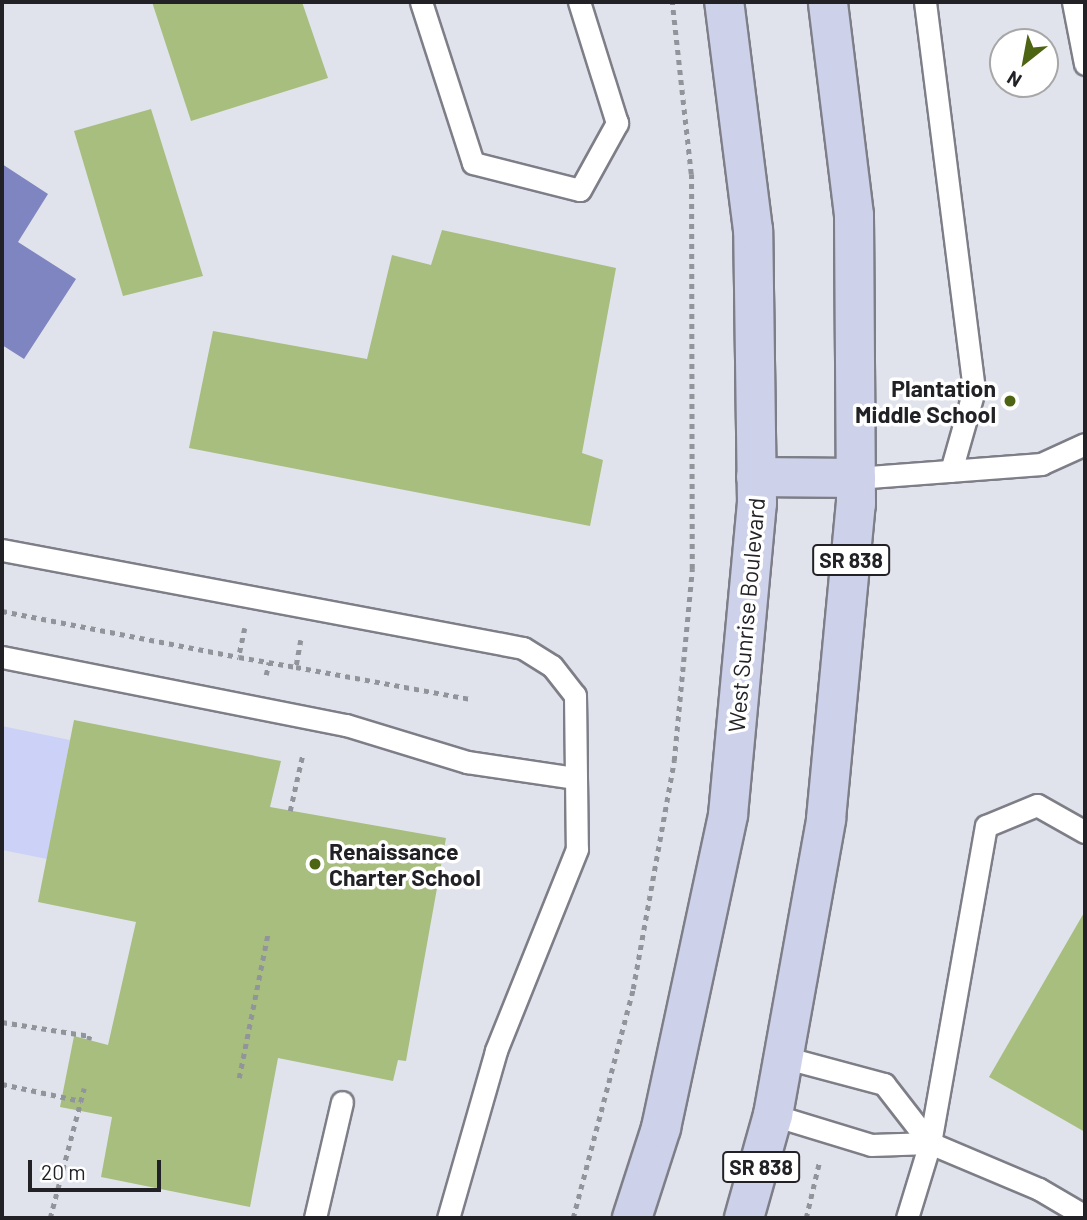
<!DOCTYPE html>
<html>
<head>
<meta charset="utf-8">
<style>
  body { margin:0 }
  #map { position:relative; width:1087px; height:1220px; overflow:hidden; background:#e1e3ec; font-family:Barlow,sans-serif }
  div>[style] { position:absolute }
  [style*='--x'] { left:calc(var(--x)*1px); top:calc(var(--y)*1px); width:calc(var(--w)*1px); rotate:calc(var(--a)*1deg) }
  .green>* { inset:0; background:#ccd2f7 }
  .water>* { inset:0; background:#7e85c0 }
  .building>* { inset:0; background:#a7be7f }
  .path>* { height:4.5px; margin-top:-2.25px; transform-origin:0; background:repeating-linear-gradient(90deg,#92949b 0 5px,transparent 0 10px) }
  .roads { filter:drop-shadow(2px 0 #7d7e87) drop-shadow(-2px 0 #7d7e87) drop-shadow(0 2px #7d7e87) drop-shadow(0 -2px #7d7e87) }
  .lane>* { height:21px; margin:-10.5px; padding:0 10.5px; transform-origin:10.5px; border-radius:10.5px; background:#fff }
  .highway>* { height:38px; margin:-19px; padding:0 19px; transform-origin:19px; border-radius:19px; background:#cdd1e9 }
  .dots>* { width:19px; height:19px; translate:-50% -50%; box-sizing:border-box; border:4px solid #fff; border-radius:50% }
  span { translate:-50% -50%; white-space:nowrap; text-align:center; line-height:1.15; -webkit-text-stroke:7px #fff; paint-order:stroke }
  .shield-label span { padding:2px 5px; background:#fff; border:2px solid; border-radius:5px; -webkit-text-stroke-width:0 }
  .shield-label { font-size:21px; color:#222226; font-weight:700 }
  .poi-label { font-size:23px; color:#222226; font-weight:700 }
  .right { translate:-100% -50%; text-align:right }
  .left { translate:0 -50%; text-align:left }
  .street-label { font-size:23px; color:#222226 }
  .frame { position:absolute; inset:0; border:4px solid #222226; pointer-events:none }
  .north { position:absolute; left:989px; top:28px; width:70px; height:70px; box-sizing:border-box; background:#fff; border:2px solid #a7a7a8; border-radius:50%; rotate:211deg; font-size:19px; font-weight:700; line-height:28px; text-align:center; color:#222226 }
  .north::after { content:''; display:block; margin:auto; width:24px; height:32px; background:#4d6412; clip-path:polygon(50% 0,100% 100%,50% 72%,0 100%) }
  .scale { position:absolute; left:28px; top:1160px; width:133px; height:32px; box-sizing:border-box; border:4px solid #222226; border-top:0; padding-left:9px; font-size:21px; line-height:24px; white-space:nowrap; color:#222226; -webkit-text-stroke:5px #fff; paint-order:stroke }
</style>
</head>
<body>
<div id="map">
  <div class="green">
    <i style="clip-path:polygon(2px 726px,70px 740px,47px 859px,2px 850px)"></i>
  </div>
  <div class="water">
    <i style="clip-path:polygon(2px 164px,48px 194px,18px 242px,76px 279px,24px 359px,2px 345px)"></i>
  </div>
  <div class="building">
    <i style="clip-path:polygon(152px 2px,302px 2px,328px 78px,191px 121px)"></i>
    <i style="clip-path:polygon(151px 109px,203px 276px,123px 296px,74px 131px)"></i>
    <i style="clip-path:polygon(442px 230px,616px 268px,582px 453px,603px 460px,590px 526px,189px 448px,213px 331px,367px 359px,392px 255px,431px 265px)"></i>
    <i style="clip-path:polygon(74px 720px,281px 761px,270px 807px,446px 838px,406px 1061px,398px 1060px,393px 1081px,278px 1058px,250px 1207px,101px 1177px,112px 1117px,60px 1107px,74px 1036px,108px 1045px,136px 922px,38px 902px)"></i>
    <i style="clip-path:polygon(1085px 911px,1085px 1132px,989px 1077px)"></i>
  </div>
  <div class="path">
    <i style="--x:2;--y:611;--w:241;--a:11"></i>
    <i style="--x:245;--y:628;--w:30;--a:102"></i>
    <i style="--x:239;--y:657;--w:58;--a:10"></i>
    <i style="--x:301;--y:640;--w:27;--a:100"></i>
    <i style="--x:296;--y:667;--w:178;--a:10.4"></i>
    <i style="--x:266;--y:675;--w:13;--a:-77"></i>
    <i style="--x:290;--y:811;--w:59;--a:-77.4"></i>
    <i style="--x:2;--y:1022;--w:89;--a:9"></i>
    <i style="--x:90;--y:1036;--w:4;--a:104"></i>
    <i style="--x:239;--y:1078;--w:148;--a:-78.7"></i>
    <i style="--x:2;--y:1084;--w:81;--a:12.1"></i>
    <i style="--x:50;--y:1218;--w:134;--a:-75.3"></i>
    <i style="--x:573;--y:1218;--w:237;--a:-75.3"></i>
    <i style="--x:633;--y:989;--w:232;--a:-79.8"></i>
    <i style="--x:674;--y:761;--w:193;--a:-84.6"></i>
    <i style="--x:692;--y:569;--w:395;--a:-90.1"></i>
    <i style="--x:691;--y:174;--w:173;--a:-96.3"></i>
    <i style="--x:806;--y:1218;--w:57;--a:-76.7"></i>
  </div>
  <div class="roads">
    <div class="lane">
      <i style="--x:421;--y:2;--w:169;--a:72.1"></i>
      <i style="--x:473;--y:163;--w:110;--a:14.2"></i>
      <i style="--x:580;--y:190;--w:77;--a:-61.1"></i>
      <i style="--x:617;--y:123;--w:127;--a:-107.4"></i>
      <i style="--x:925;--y:2;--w:391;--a:82.8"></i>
      <i style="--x:974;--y:390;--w:84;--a:105.9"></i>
      <i style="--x:1073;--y:2;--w:63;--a:79"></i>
      <i style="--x:856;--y:478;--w:186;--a:-4.3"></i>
      <i style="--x:1041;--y:464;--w:48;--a:-24.4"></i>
      <i style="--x:2;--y:550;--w:530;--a:10.65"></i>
      <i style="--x:523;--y:648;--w:34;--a:32"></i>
      <i style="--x:552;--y:666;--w:37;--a:52"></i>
      <i style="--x:575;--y:695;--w:154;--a:89.3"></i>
      <i style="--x:577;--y:849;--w:218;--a:111.9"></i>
      <i style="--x:496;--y:1051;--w:174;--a:106"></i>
      <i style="--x:2;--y:657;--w:351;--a:11.2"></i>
      <i style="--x:346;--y:725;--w:127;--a:17"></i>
      <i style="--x:467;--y:762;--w:110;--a:8.4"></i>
      <i style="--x:783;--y:1057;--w:105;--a:15"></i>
      <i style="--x:884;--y:1084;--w:75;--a:52.1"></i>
      <i style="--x:773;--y:1115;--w:102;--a:17"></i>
      <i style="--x:871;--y:1145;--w:59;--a:-1.9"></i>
      <i style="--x:930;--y:1143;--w:118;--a:22.9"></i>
      <i style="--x:1039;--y:1189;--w:53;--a:30.4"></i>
      <i style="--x:315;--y:1218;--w:119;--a:-76.9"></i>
      <i style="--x:907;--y:1218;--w:78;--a:-73"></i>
      <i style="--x:930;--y:1143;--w:322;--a:-80"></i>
      <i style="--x:986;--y:826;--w:55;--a:-22.4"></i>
      <i style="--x:1037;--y:805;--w:55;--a:29.4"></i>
    </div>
    <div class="highway">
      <i style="--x:756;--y:477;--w:100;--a:0.6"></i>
      <i style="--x:632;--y:1218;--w:95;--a:-72.1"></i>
      <i style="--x:661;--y:1128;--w:320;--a:-77.9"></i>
      <i style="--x:728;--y:815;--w:313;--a:-84.7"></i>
      <i style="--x:757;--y:503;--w:273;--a:-90.8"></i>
      <i style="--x:753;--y:230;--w:230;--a:-97.2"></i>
      <i style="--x:744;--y:1218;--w:107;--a:-74.3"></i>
      <i style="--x:773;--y:1115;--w:301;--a:-79.8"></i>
      <i style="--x:826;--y:819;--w:316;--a:-84.6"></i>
      <i style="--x:856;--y:504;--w:289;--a:-90.4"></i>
      <i style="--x:854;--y:215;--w:215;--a:-97"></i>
    </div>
  </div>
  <div class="dots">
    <i style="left:1010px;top:401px;background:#4d6412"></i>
    <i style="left:315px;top:864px;background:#4d6412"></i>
  </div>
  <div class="shield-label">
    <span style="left:851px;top:560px">SR 838</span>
    <span style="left:761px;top:1167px">SR 838</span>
  </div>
  <div class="poi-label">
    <span class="right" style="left:996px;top:401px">Plantation<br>Middle School</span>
    <span class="left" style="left:329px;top:864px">Renaissance<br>Charter School</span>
  </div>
  <div class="street-label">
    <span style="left:746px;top:615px;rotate:-85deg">West Sunrise Boulevard</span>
  </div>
  <div class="frame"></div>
  <div class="north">N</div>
  <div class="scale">20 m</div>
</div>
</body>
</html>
